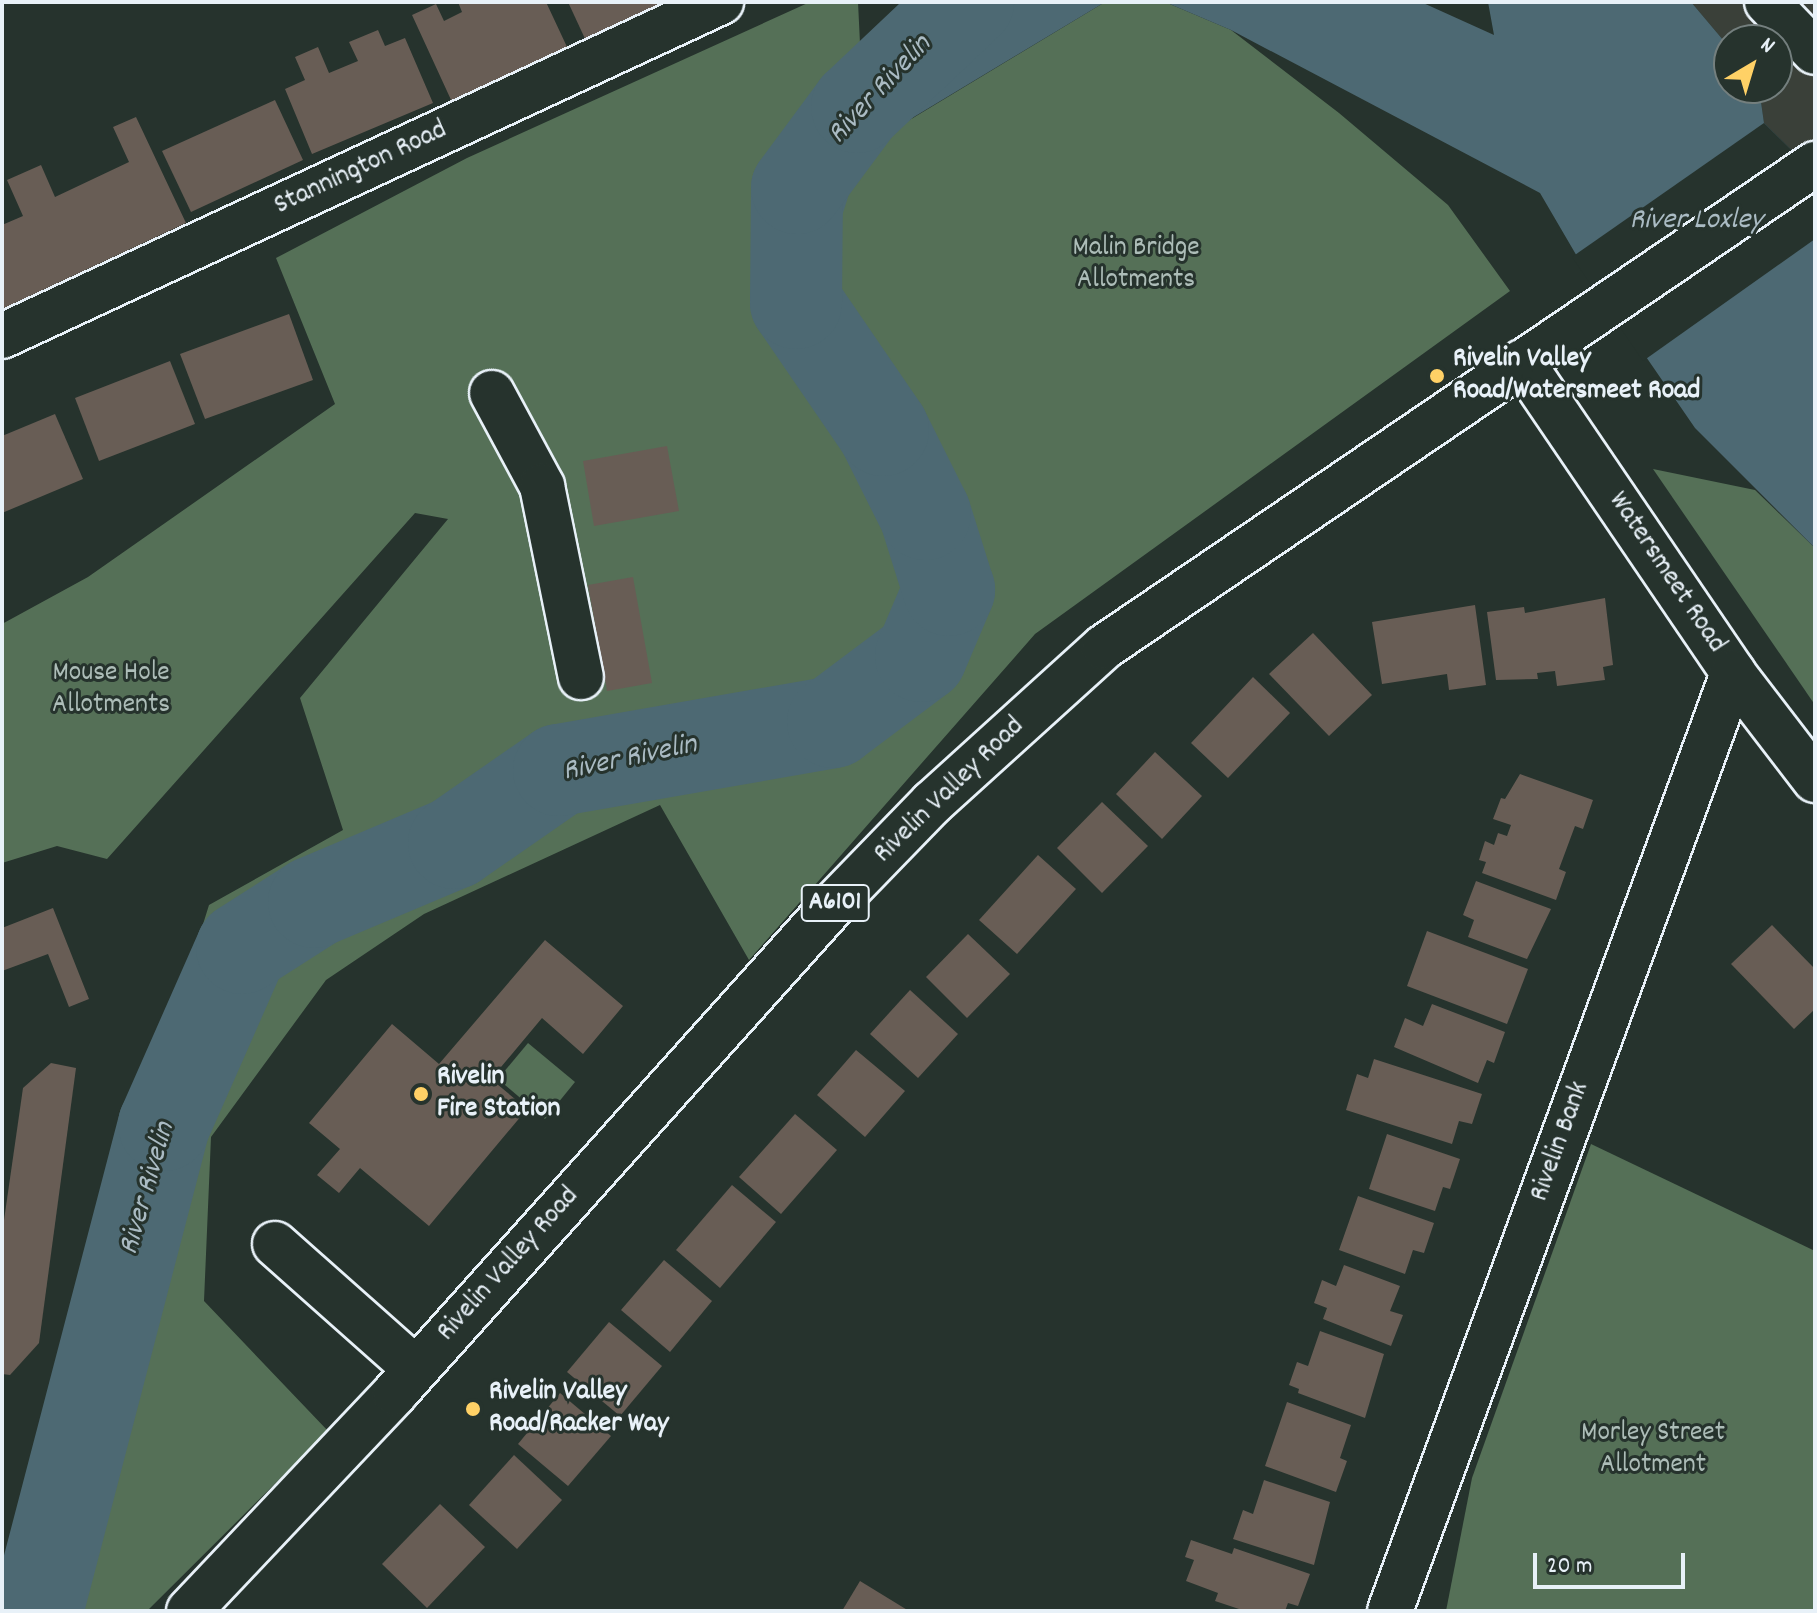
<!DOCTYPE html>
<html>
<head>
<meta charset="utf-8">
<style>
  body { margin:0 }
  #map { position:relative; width:1817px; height:1613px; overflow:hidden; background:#26332d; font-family:Dekko,sans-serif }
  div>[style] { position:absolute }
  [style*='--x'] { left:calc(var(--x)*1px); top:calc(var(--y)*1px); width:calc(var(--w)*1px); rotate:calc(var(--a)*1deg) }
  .built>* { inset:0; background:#3a4039 }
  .green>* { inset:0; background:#557057 }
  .water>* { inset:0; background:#4d6973 }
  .pier>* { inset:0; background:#26332d }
  .river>* { height:92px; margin:-46px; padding:0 46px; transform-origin:46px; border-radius:46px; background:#4d6973 }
  .building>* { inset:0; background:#685d55 }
  .roads { filter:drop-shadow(2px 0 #e8f1f8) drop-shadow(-2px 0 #e8f1f8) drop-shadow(0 2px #e8f1f8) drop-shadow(0 -2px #e8f1f8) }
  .minor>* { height:44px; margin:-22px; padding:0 22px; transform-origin:22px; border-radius:22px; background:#26332d }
  .major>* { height:44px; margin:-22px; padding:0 22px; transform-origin:22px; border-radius:22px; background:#26332d }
  .dots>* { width:22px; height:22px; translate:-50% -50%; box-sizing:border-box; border:4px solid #26332d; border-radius:50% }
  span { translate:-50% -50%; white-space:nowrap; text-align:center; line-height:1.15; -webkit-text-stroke:6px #26332d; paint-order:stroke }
  .shield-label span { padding:2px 6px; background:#26332d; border:2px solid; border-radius:6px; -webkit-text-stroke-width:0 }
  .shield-label { font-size:26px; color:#e8f1f8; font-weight:700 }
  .street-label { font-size:28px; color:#e8f1f8 }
  .park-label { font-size:28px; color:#adbdb8 }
  .poi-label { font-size:28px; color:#e8f1f8; font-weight:700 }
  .left { translate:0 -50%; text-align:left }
  .water-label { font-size:30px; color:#aabbc3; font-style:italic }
  .frame { position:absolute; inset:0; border:4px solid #e8f1f8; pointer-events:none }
  .north { position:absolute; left:1713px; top:24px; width:80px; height:80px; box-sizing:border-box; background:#26332d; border:2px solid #747f7e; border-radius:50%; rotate:38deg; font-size:22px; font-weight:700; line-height:32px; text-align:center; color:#e8f1f8 }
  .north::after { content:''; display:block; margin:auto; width:28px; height:36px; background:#ffd166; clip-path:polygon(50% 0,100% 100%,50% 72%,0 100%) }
  .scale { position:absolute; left:1533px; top:1553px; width:152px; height:36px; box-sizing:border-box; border:4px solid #e8f1f8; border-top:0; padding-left:10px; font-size:24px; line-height:28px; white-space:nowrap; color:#e8f1f8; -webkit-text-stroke:6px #26332d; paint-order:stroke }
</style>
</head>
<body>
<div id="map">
  <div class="built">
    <i style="clip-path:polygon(1691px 2px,1815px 2px,1815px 173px,1764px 123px,1759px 88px,1777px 88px,1777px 40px,1729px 40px,1729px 47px)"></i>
  </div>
  <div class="green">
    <i style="clip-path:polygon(810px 2px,858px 2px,865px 147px,1105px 2px,1165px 2px,1231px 30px,1339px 113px,1448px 205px,1510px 291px,1035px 634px,749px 960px,660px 805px,424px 914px,326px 980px,211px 1137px,204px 1301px,328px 1431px,147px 1611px,8px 1611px,4px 1586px,83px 1381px,153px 1084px,209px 905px,343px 830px,300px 698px,448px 519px,415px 513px,107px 859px,57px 846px,2px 863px,2px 624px,88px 577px,335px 404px,276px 258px,467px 158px)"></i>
    <i style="clip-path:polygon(1653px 469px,1755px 490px,1815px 548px,1815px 705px)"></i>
    <i style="clip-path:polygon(528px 1043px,575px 1082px,545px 1119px,498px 1079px)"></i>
    <i style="clip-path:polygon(1591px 1144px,1815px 1251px,1815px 1611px,1446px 1611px,1472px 1478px)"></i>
  </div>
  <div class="water">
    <i style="clip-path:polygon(939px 2px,1105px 2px,864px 147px,842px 216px,783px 185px,842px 107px)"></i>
    <i style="clip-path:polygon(1165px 2px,1421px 2px,1494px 35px,1488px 2px,1691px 2px,1729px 47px,1729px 88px,1759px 88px,1764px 123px,1815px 173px,1815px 548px,1695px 428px,1578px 258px,1540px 193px,1231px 30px)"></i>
  </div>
  <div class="pier">
    <i style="clip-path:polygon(1764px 123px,1815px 173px,1815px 239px,1643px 361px,1572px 257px)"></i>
  </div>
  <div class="river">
    <i style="--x:37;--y:1611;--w:502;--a:-75.36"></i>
    <i style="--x:164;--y:1125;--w:193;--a:-66.2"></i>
    <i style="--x:242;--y:948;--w:85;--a:-32.6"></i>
    <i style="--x:314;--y:902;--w:152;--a:-22.9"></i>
    <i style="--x:454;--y:843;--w:128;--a:-34.8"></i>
    <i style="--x:559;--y:770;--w:278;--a:-9.9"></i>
    <i style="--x:833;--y:722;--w:110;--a:-36.9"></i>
    <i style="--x:921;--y:656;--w:72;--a:-67"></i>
    <i style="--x:949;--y:590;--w:80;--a:-107.5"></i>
    <i style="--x:925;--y:514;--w:94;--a:-116.6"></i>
    <i style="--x:883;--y:430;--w:154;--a:-124.4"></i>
    <i style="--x:796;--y:303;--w:115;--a:-89.5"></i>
    <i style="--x:797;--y:188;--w:101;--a:-53.5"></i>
    <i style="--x:857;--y:107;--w:153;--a:-43.4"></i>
  </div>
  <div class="building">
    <i style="clip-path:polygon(458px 2px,546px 2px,568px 49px,452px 102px,412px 15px,436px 4px,444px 21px,462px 12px)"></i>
    <i style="clip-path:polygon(568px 2px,676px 2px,587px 43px)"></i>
    <i style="clip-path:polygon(378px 30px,385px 46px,405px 38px,433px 103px,312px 154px,285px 89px,305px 80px,295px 57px,318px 47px,329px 73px,358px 61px,349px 42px)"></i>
    <i style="clip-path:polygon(275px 100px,303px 160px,191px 212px,162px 151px)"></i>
    <i style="clip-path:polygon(136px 117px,186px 223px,2px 309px,2px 225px,23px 216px,7px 180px,41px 165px,55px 197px,129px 162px,113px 127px)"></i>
    <i style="clip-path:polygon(289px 314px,313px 380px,205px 419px,180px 354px)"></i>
    <i style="clip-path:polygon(170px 361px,195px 424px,99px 461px,75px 398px)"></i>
    <i style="clip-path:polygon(55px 414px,83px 479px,2px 513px,2px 436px)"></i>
    <i style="clip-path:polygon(667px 446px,679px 511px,594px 526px,583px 461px)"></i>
    <i style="clip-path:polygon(633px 577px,652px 683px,607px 691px,588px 585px)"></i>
    <i style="clip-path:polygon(1605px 598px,1613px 665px,1603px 667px,1605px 680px,1557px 686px,1555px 671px,1537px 673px,1538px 679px,1496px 680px,1487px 612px,1524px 607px,1525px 613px)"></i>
    <i style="clip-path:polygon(1475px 605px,1486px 685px,1449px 690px,1447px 674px,1382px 684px,1372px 622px)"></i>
    <i style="clip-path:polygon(1313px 633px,1372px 695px,1329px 736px,1269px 674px)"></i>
    <i style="clip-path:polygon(1253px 677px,1290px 713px,1228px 778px,1191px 743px)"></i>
    <i style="clip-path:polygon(1155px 752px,1202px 796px,1162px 839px,1116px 794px)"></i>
    <i style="clip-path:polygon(1520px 774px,1593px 800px,1583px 829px,1575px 826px,1559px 869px,1566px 872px,1556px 900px,1482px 873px,1486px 862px,1479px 860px,1485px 841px,1494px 845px,1498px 833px,1507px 836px,1511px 825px,1493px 819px,1501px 798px,1505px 799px)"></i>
    <i style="clip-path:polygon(1102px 802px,1148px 846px,1102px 893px,1057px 848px)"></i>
    <i style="clip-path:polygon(1038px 855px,1076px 889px,1017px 954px,979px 920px)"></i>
    <i style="clip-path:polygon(1476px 881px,1551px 909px,1527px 959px,1468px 937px,1474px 920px,1463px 915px)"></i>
    <i style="clip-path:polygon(53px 908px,89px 999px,69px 1007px,48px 954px,2px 971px,2px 928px)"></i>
    <i style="clip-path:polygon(1772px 925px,1815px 969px,1815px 1009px,1794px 1029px,1731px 964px)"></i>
    <i style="clip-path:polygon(1427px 931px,1528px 969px,1507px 1024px,1407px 986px)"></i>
    <i style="clip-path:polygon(968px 934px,1010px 974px,967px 1018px,926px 977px)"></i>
    <i style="clip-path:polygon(545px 940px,623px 1006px,583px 1054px,542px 1018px,491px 1079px,527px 1109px,429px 1226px,360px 1168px,339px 1193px,317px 1175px,340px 1149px,309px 1123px,392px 1024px,439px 1064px)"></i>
    <i style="clip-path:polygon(910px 990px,958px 1034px,918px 1078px,870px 1034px)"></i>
    <i style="clip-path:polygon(1432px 1004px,1505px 1032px,1494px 1063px,1487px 1060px,1478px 1083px,1394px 1047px,1405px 1018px,1423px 1026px)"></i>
    <i style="clip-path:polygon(856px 1050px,905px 1091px,865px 1137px,817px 1095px)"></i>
    <i style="clip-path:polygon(1374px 1059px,1482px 1094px,1472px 1124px,1459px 1121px,1452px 1144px,1346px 1110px,1357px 1074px,1368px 1078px)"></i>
    <i style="clip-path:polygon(51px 1063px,76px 1068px,39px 1343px,10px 1375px,2px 1374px,2px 1234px,23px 1088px)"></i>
    <i style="clip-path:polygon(795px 1114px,837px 1150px,781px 1214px,739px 1177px)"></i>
    <i style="clip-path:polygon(1387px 1134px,1460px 1159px,1450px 1189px,1443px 1187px,1435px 1211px,1369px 1189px)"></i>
    <i style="clip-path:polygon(732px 1185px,776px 1222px,720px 1288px,676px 1250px)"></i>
    <i style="clip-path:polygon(1358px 1196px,1434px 1223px,1424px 1253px,1413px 1250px,1405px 1274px,1339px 1250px)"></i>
    <i style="clip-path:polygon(664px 1260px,712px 1301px,670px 1352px,621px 1310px)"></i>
    <i style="clip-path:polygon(1344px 1265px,1400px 1286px,1390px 1311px,1403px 1315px,1391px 1346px,1323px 1319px,1327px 1308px,1314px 1303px,1322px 1280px,1336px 1286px)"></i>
    <i style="clip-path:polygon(609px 1322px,662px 1366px,620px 1416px,567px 1372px)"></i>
    <i style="clip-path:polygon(1320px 1331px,1384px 1354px,1365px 1418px,1298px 1393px,1299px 1389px,1289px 1385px,1297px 1362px,1308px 1366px)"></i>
    <i style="clip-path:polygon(560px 1393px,611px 1436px,568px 1486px,518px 1444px)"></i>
    <i style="clip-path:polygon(1287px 1402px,1351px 1425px,1340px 1458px,1347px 1461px,1336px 1492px,1265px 1466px)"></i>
    <i style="clip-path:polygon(514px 1455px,562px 1500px,517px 1549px,469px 1505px)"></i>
    <i style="clip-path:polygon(1264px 1480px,1330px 1502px,1314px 1565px,1233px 1539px,1243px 1510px,1253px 1514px)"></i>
    <i style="clip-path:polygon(440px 1504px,485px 1547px,427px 1608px,382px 1564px)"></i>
    <i style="clip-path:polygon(1191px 1540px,1232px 1554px,1234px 1548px,1310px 1574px,1298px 1606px,1288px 1603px,1285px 1611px,1245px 1611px,1215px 1601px,1218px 1593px,1186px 1581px,1194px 1560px,1185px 1557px)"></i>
    <i style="clip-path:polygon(860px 1581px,909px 1611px,842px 1611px)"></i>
  </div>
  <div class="roads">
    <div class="minor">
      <i style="--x:1522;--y:362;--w:376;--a:55.8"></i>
      <i style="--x:1733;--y:673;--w:135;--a:52.5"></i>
      <i style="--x:492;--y:393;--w:106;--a:61.7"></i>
      <i style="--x:542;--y:486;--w:195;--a:78.5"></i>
      <i style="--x:275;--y:1244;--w:188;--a:41.6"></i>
      <i style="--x:1390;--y:1611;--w:999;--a:-69.91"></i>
    </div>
    <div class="major">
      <i style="--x:1767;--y:2;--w:69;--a:46.2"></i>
      <i style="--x:2;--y:336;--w:793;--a:-24.92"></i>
      <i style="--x:189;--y:1611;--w:300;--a:-46.6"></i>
      <i style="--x:395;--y:1393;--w:657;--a:-48.08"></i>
      <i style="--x:834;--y:904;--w:141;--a:-45.9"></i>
      <i style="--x:932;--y:803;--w:232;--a:-42.2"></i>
      <i style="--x:1104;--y:647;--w:860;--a:-34.19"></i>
    </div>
  </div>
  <div class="dots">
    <i style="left:1437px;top:376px;background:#ffd166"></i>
    <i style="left:421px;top:1094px;background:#ffd166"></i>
    <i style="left:473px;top:1409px;background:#ffd166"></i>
  </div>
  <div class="shield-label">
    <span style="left:835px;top:903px">A6101</span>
  </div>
  <div class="street-label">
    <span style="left:361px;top:169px;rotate:-25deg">Stannington Road</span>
    <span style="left:1666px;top:573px;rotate:56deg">Watersmeet Road</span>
    <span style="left:950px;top:791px;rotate:-44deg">Rivelin Valley Road</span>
    <span style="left:1561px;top:1142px;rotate:-70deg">Rivelin Bank</span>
    <span style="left:509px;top:1265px;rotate:-48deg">Rivelin Valley Road</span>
  </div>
  <div class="park-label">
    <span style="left:1136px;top:265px">Malin Bridge<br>Allotments</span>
    <span style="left:111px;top:690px">Mouse Hole<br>Allotments</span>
    <span style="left:1653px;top:1450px">Morley Street<br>Allotment</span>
  </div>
  <div class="poi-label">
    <span class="left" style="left:1453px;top:376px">Rivelin Valley<br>Road/Watersmeet Road</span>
    <span class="left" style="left:437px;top:1094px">Rivelin<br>Fire Station</span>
    <span class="left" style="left:489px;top:1409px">Rivelin Valley<br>Road/Racker Way</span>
  </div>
  <div class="water-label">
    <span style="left:881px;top:91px;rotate:-47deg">River Rivelin</span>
    <span style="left:1696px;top:222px">River Loxley</span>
    <span style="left:630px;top:760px;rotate:-12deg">River Rivelin</span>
    <span style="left:149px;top:1189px;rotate:-74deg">River Rivelin</span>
  </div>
  <div class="frame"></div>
  <div class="north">N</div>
  <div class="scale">20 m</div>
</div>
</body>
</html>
